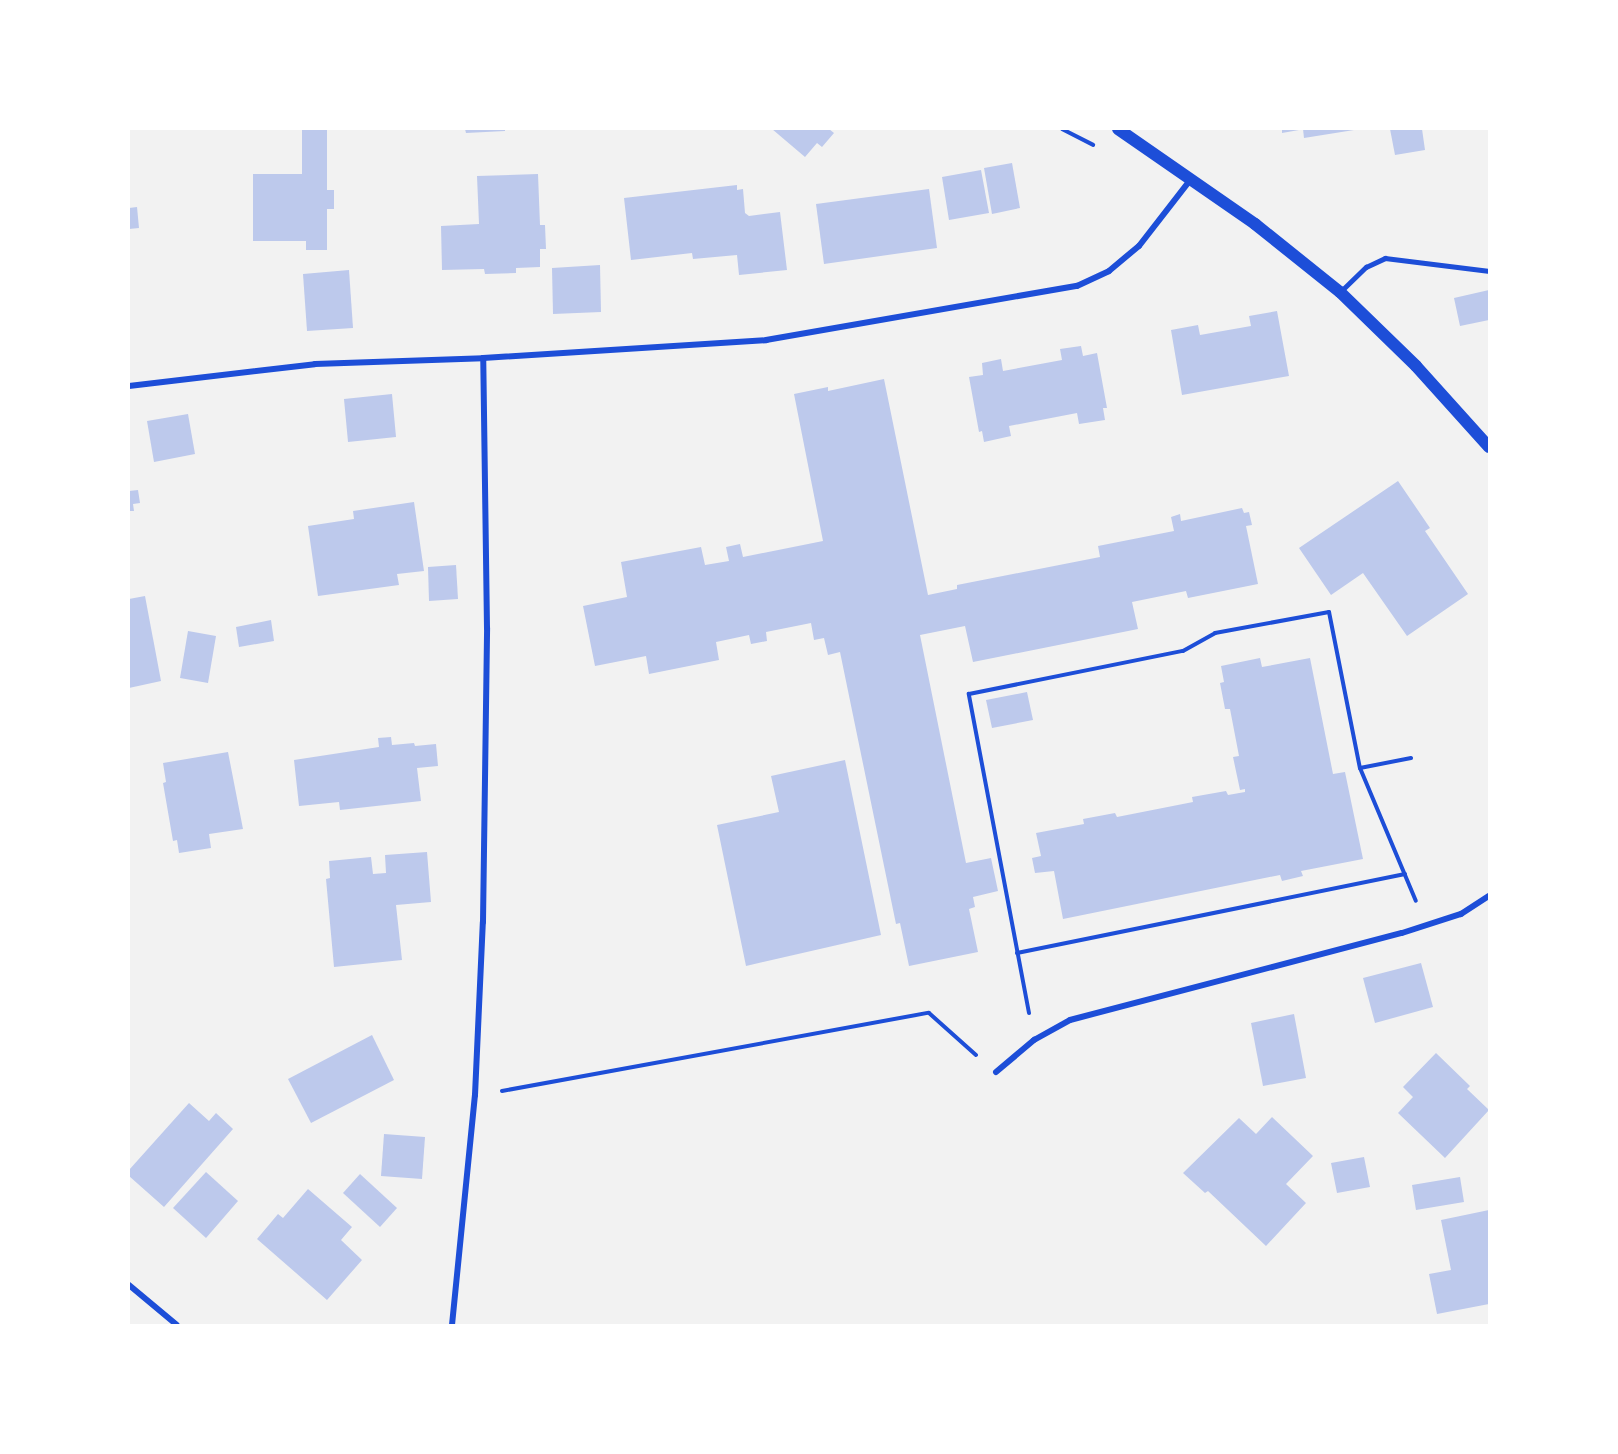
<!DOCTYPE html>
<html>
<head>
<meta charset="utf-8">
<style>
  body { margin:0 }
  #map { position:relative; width:1618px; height:1454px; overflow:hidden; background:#f2f2f2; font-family:"Asap Condensed",sans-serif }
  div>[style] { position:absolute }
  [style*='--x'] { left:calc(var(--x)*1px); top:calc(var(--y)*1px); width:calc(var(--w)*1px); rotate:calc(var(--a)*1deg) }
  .building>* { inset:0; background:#bdc9ec }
  .path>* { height:4px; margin:-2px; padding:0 2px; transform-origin:2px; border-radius:2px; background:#1d4ed8 }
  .service>* { height:4.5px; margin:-2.25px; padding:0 2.25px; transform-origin:2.25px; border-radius:2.25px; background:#1d4ed8 }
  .minor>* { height:6px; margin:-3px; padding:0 3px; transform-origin:3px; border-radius:3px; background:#1d4ed8 }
  .secondary>* { height:12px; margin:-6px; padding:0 6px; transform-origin:6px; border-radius:6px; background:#1d4ed8 }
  span { translate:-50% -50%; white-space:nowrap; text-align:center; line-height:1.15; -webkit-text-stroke:6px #fff; paint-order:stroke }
  .frame { position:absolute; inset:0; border:130px solid #fff; pointer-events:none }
</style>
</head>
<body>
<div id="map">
  <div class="building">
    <i style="clip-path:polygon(302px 129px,327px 130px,327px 190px,334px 190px,334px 209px,327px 209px,327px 250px,306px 250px,306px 241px,253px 241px,253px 174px,302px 174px)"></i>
    <i style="clip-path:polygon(465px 129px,505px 129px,505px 131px,466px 133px)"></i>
    <i style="clip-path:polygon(772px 129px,829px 129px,834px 133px,822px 147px,817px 143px,805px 157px)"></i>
    <i style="clip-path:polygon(1282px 129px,1299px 129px,1299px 130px,1282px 133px)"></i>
    <i style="clip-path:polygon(1303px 129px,1354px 129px,1354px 130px,1304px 138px)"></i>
    <i style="clip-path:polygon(1390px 129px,1422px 129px,1425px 150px,1395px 155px)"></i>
    <i style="clip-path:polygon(1012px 163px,1020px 208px,992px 214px,984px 168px)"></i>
    <i style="clip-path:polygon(981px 170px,989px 213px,949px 220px,942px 177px)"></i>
    <i style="clip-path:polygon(538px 174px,540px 225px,545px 225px,546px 249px,540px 249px,540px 267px,516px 268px,516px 273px,485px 274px,484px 269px,442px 270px,441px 226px,479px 224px,477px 176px)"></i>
    <i style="clip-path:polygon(737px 185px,737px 190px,743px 189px,745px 213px,749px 216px,780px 212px,787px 270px,739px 275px,737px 255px,693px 259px,692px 253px,631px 260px,624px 198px)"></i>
    <i style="clip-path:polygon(929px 189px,937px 248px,824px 264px,816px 204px)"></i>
    <i style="clip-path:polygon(137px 207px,139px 228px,129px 229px,129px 208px)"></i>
    <i style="clip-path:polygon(600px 265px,601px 312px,553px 314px,552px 268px)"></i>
    <i style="clip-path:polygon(349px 270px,353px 328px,307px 331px,303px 274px)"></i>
    <i style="clip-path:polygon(1489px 290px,1489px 320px,1460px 326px,1454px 298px)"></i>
    <i style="clip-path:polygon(1277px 311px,1289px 376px,1182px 395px,1171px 330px,1198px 325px,1200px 335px,1251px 326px,1249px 316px)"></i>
    <i style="clip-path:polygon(1081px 346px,1083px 356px,1097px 353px,1107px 408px,1103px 408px,1105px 420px,1079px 424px,1077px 413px,1009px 426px,1011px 436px,984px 442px,982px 431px,979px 432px,969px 377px,983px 375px,982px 363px,1001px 359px,1003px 371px,1062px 360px,1060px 349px)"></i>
    <i style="clip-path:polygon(884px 379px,928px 595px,957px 589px,957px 585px,1100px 557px,1098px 546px,1174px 531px,1171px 517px,1180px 514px,1181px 521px,1242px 508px,1244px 513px,1249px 512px,1252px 525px,1246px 526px,1258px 584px,1188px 598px,1186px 591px,1132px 602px,1138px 629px,973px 662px,965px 626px,920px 635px,966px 863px,991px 858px,998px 891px,973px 897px,975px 907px,969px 909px,978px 952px,909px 966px,900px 923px,896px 924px,840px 652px,828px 655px,824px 638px,814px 640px,811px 623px,766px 632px,767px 641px,751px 644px,749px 635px,716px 642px,719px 660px,649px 674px,646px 656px,595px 666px,583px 606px,627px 597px,621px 562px,701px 547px,705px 565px,729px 561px,726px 547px,740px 544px,743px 557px,823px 541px,794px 394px,828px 387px,828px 391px)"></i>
    <i style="clip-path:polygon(392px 394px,396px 437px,348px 442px,344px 399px)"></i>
    <i style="clip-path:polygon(188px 414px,195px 454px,154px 462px,147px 421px)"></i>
    <i style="clip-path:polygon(1398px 481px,1430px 528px,1425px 531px,1468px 594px,1407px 636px,1363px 573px,1331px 595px,1299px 548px)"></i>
    <i style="clip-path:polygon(138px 490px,140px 503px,133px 504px,134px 511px,129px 511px,129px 491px)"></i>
    <i style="clip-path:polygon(414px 502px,424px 571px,397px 574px,399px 585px,318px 596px,308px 526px,354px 519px,353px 511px)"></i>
    <i style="clip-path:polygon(456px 565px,458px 599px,429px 601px,428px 567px)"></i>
    <i style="clip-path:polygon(145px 596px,161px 681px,129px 688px,129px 599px)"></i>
    <i style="clip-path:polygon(271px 620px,274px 641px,239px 647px,236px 627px)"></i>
    <i style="clip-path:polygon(188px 631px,216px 636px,208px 683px,180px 678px)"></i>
    <i style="clip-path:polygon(1260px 658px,1262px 667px,1310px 658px,1333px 774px,1345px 772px,1363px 859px,1301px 871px,1303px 876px,1282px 881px,1280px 875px,1063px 919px,1054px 871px,1035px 873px,1032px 858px,1041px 856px,1036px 833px,1084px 824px,1083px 819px,1115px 813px,1117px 817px,1193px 802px,1192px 797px,1226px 791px,1228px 795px,1245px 792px,1245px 789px,1240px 790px,1233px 757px,1239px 756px,1230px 709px,1225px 709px,1220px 683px,1224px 682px,1221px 666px)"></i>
    <i style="clip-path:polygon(1027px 692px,1033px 720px,992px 728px,986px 700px)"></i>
    <i style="clip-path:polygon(391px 737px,392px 745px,414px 743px,415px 746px,436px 744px,438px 766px,417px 768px,421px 801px,340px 810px,339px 802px,299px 806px,294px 760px,379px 747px,378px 738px)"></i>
    <i style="clip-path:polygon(228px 752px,243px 829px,209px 834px,211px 848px,179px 853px,177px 840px,173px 841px,163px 783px,166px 782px,163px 763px)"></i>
    <i style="clip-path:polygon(845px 760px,881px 935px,746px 966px,717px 825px,779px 812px,771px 776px)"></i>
    <i style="clip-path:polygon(427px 852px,431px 902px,396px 905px,402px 960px,334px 967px,326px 879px,330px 878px,329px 861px,371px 857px,373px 874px,386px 873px,385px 855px)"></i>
    <i style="clip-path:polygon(1421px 963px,1433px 1007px,1375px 1023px,1363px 978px)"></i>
    <i style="clip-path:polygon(1294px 1014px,1306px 1078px,1263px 1086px,1251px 1023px)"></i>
    <i style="clip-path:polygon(372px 1035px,394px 1080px,311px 1123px,288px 1079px)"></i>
    <i style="clip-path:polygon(1436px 1053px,1470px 1086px,1467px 1089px,1489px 1110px,1445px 1158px,1398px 1113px,1413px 1097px,1403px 1087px)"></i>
    <i style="clip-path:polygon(189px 1103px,209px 1121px,216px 1113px,233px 1129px,164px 1207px,129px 1176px,129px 1170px)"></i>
    <i style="clip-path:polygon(1272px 1117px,1313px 1156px,1286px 1184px,1306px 1203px,1266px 1246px,1208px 1191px,1205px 1193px,1183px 1173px,1239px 1118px,1256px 1134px)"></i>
    <i style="clip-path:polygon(384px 1134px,425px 1137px,422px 1179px,381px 1176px)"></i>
    <i style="clip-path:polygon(1364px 1157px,1370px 1187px,1337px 1193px,1331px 1163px)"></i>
    <i style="clip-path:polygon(206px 1172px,238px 1201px,206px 1238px,173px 1208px)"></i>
    <i style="clip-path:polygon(360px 1174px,397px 1208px,380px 1227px,343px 1193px)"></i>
    <i style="clip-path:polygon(1460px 1177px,1464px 1202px,1416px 1210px,1412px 1185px)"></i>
    <i style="clip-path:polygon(308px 1189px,352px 1227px,341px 1240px,362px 1260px,327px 1300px,257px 1239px,278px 1214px,283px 1218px)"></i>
    <i style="clip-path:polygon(1489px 1210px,1489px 1304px,1437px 1314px,1429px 1274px,1451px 1270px,1441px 1220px)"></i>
  </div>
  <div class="path">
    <i style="--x:1062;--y:129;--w:35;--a:27"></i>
    <i style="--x:1360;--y:768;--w:144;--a:67.2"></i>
    <i style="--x:1017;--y:953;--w:396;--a:-11.5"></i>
    <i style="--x:1029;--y:1013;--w:325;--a:-100.7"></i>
    <i style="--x:969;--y:694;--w:218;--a:-11.4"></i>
    <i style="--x:1183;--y:651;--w:37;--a:-29"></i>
    <i style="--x:1215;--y:633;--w:116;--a:-10.4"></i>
    <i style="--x:1329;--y:612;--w:159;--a:78.8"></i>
    <i style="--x:1360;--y:768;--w:52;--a:-11.1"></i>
    <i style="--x:502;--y:1091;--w:434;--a:-10.4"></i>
    <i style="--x:929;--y:1013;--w:63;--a:41.8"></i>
  </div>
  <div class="service">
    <i style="--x:1340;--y:292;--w:36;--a:-44"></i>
    <i style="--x:1366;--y:267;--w:21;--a:-25"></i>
    <i style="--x:1385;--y:258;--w:105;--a:7.1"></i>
  </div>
  <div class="minor">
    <i style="--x:129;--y:386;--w:187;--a:-6.7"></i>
    <i style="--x:315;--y:364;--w:168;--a:-2"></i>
    <i style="--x:483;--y:358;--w:284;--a:-3.6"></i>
    <i style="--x:766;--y:340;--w:316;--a:-9.9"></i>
    <i style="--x:1077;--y:286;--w:35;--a:-25"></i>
    <i style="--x:1109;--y:271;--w:39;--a:-40"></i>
    <i style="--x:1139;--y:246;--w:85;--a:-52.2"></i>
    <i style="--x:996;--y:1072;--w:50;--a:-40.1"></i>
    <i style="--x:1034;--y:1040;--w:41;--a:-29.1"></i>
    <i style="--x:1070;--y:1020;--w:343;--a:-14.7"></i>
    <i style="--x:1402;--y:933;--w:62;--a:-17.9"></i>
    <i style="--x:1461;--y:914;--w:33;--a:-33"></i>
    <i style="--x:129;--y:1285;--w:62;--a:39.8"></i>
    <i style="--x:452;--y:1325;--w:231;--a:-84.3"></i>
    <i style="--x:475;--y:1095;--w:173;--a:-87.4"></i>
    <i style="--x:483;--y:922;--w:294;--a:-89.2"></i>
    <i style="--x:487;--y:628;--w:270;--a:-90.8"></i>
  </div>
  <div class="secondary">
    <i style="--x:1118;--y:129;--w:167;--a:34.7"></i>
    <i style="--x:1255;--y:224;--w:109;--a:38.7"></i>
    <i style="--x:1340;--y:292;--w:106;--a:44.2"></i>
    <i style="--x:1416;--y:366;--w:109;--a:48"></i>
  </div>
  <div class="frame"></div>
</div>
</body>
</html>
